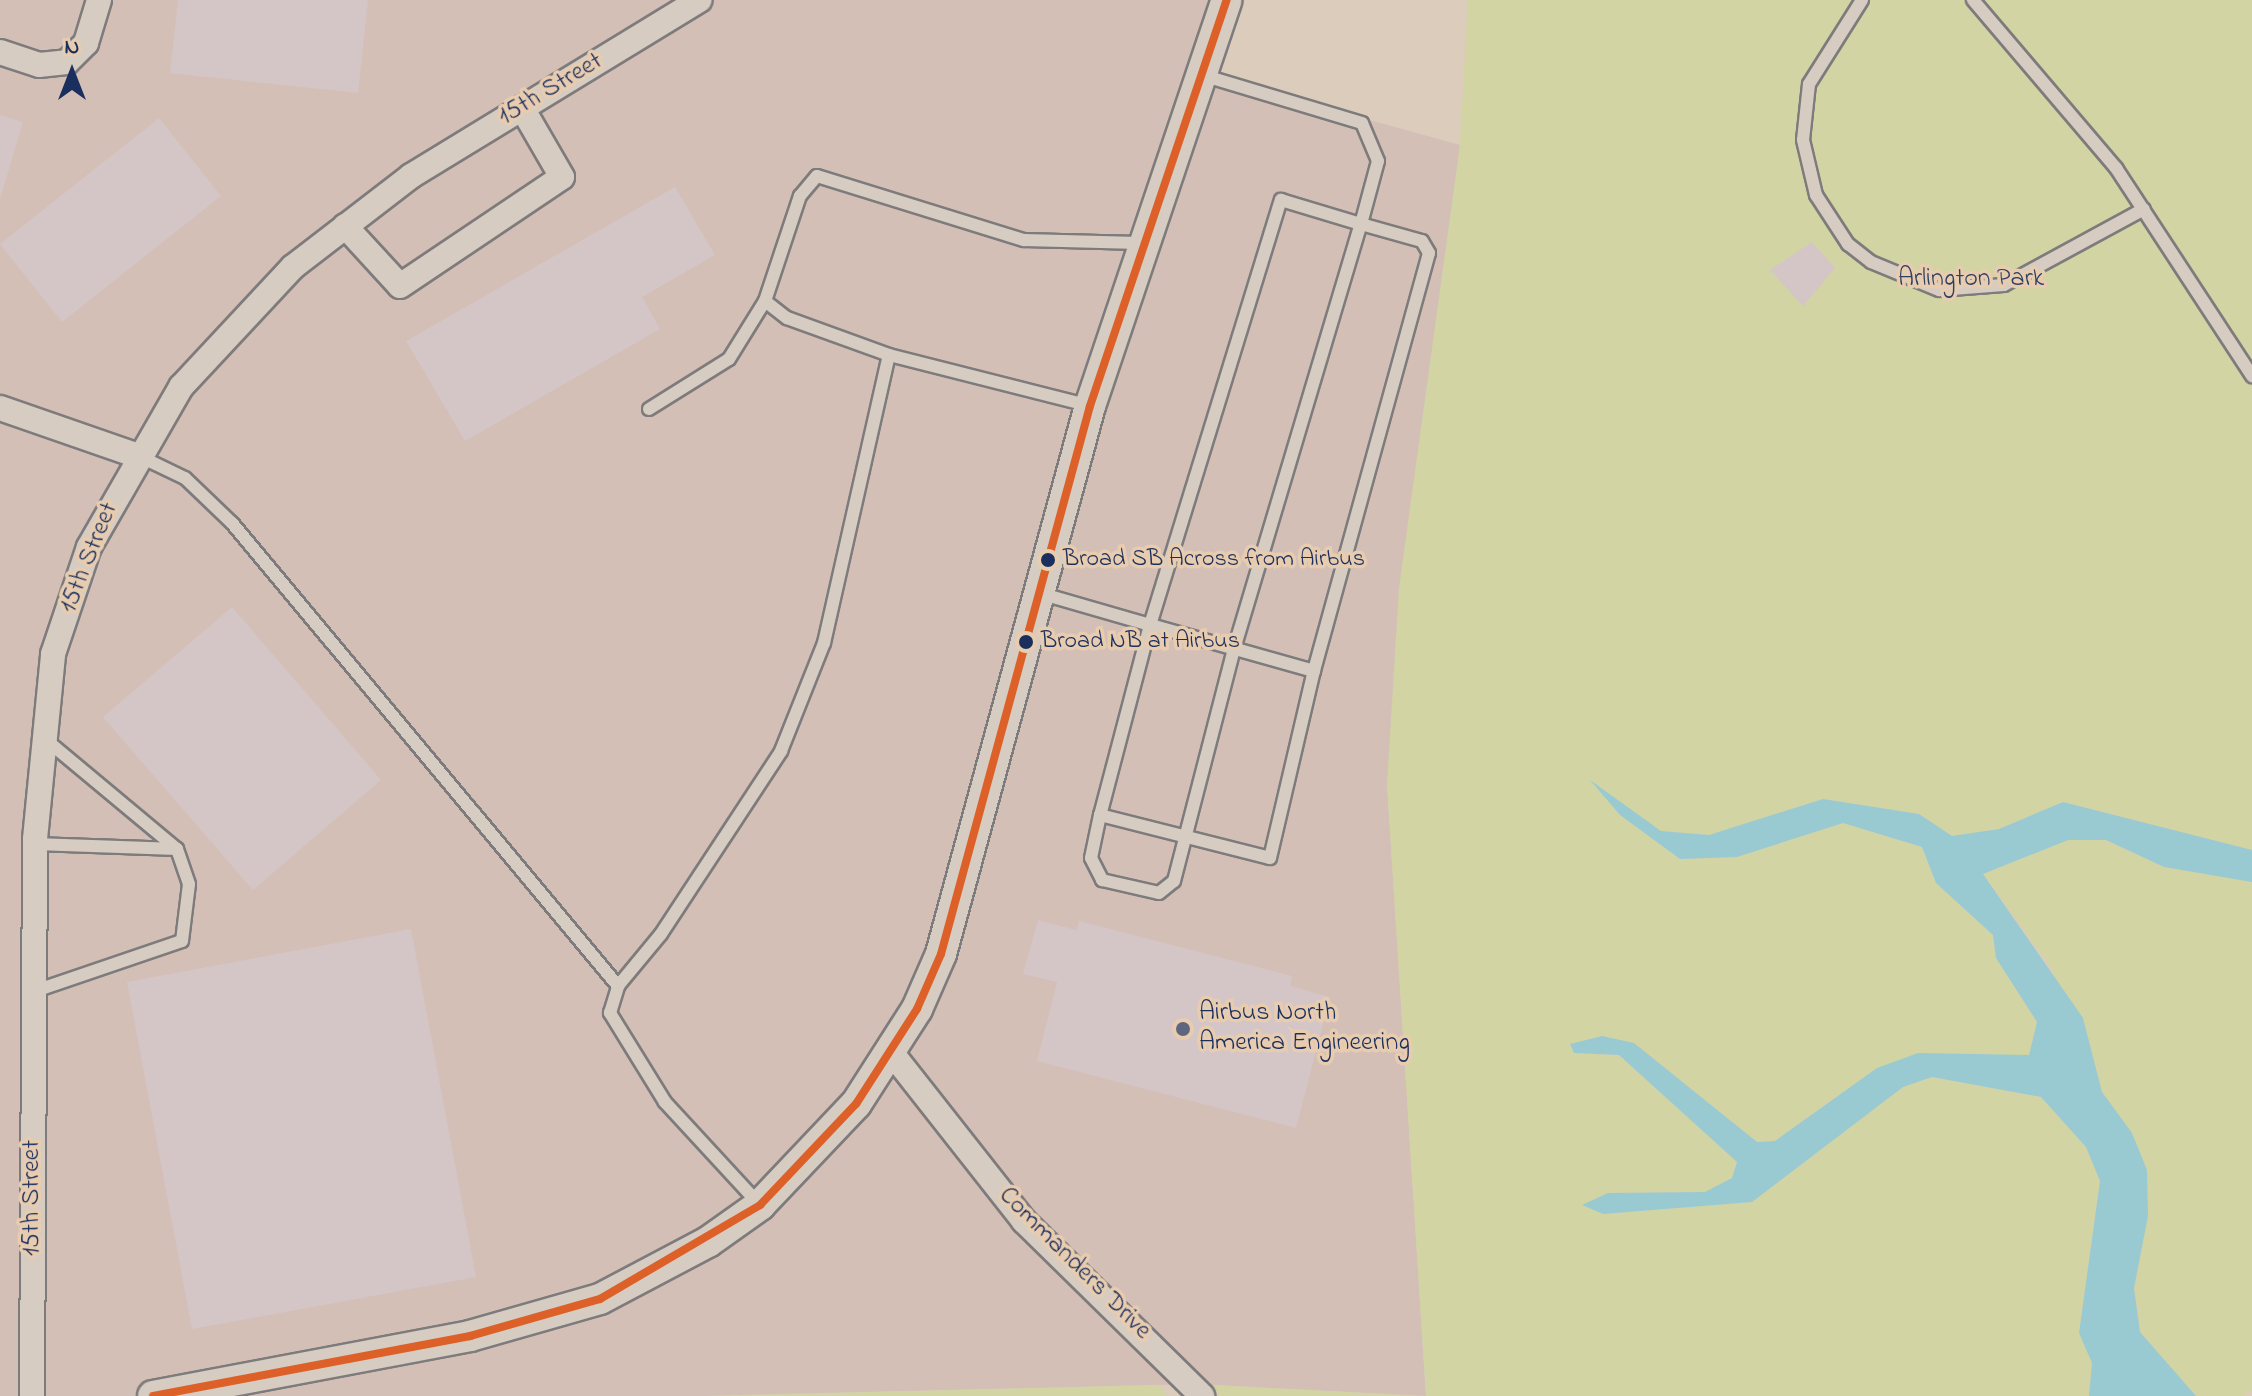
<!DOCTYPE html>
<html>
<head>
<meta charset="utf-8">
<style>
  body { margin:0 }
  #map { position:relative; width:2252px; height:1396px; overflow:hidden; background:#dbccbc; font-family:"Indie Flower",sans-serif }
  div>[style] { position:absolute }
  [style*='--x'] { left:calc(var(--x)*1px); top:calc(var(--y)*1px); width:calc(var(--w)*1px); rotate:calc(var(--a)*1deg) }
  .built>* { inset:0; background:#d4bfb6 }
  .green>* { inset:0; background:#d2d4a3 }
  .water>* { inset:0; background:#99cad2 }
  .building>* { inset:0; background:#d4c5c6 }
  .roads { filter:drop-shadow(2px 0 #7e7b7c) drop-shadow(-2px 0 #7e7b7c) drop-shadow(0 2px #7e7b7c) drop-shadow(0 -2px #7e7b7c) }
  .service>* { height:12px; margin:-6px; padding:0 6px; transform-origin:6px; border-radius:6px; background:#d6ccc1 }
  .minor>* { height:24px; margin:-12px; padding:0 12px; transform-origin:12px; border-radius:12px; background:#d6ccc1 }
  .tertiary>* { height:30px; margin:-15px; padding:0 15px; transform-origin:15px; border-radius:15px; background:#d6ccc1 }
  .bus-1>* { height:8px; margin:-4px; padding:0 4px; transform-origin:4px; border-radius:4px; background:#dc6028 }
  .dots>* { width:22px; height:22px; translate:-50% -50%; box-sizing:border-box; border:4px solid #e8ccaf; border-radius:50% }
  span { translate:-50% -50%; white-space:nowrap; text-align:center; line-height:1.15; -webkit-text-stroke:7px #e8ccaf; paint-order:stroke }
  .bus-label { font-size:24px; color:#1b2f5e }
  .left { translate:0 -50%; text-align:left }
  .street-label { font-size:26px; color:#1b2f5e }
  .park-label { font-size:26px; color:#2c4063 }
  .poi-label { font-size:26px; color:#1b2f5e }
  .north { position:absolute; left:32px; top:32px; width:80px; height:80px; -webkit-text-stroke:6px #e8ccaf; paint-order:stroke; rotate:0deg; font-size:22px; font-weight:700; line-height:32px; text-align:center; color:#1b2f5e }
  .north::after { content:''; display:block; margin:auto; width:28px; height:36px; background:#1b2f5e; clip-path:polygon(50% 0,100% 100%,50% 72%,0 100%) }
</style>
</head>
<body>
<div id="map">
  <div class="built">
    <i style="clip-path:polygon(0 0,1224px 0,1200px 73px,1460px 145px,1387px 784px,1426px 1396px,1194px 1384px,706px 1396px,0 1396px)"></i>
  </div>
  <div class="green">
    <i style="clip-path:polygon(1468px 0,2252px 0,2252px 850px,2063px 802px,1999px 829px,1951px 836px,1919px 814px,1823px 799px,1709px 835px,1660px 831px,1593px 783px,1680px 859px,1737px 857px,1843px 823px,1922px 847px,1936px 883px,1993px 935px,1996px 958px,2037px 1022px,2029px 1055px,1877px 1068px,1775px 1141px,1757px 1142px,1634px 1043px,1571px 1043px,1574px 1053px,1619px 1055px,1737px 1162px,1732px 1178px,1705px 1192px,1608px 1193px,1603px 1214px,1752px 1202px,1903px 1087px,1932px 1077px,2041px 1097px,2086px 1147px,2100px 1181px,2079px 1333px,2092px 1363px,2089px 1396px,1426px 1396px,1387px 784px,1399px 588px,1460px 145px)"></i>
    <i style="clip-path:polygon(2068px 840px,2106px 840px,2164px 867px,2252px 882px,2252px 1390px,2244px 1396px,2196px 1396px,2140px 1332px,2134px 1288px,2148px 1216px,2132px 1133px,2102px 1092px,2050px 966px,1983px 874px)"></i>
    <i style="clip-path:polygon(1159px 1385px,1167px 1396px,706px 1396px)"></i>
    <i style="clip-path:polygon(1212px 1385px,1420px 1396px,1219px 1396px)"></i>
  </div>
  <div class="water">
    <i style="clip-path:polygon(1590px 780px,1661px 831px,1709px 835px,1823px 799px,1919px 814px,1952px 836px,1999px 829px,2063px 802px,2252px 850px,2252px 882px,2164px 867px,2106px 840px,2068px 840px,1983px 874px,2083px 1018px,2102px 1092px,2132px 1133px,2147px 1170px,2148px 1216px,2134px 1288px,2140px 1332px,2196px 1396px,2089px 1396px,2092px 1363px,2079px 1333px,2100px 1181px,2086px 1147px,2041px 1097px,1932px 1077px,1903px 1087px,1752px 1202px,1603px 1214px,1582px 1205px,1608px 1193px,1705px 1192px,1732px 1178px,1737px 1162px,1619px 1055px,1574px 1053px,1570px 1044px,1602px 1036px,1634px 1043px,1757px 1142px,1775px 1141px,1877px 1068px,1918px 1053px,2029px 1055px,2037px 1022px,1996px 958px,1993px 935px,1936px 883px,1922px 847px,1843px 823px,1737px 857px,1680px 859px,1620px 815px)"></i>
  </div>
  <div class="building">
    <i style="clip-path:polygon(178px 0,368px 0,358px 93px,170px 73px)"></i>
    <i style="clip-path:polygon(0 115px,23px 122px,1px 196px,0 196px)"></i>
    <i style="clip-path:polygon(159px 118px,221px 196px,62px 322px,0 244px)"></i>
    <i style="clip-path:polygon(675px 187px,715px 255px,642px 297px,660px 329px,465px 441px,406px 341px)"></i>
    <i style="clip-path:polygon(1812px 242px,1835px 268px,1803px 306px,1770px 270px)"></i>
    <i style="clip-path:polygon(232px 607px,381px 780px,253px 890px,103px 717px)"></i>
    <i style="clip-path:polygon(1038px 920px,1076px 930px,1079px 921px,1292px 976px,1290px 986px,1330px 997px,1296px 1128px,1037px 1061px,1057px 982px,1023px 974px)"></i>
    <i style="clip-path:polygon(411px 929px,476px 1277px,192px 1329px,127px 982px)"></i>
  </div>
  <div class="roads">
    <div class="service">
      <i style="--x:1862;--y:0;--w:99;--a:122.2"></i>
      <i style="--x:1809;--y:84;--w:56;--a:96.1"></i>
      <i style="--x:1803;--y:140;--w:57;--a:76.7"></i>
      <i style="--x:1816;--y:195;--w:59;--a:56.9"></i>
      <i style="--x:1848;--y:244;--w:29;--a:38"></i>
      <i style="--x:1871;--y:262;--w:74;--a:22.4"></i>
      <i style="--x:1939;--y:290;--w:65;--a:-4.4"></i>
      <i style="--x:2004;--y:285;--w:159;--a:-28.5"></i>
      <i style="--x:1973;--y:0;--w:221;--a:49.6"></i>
      <i style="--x:2116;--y:168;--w:249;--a:56.8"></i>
      <i style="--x:765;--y:301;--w:28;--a:38"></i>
      <i style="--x:787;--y:318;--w:109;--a:19.9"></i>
      <i style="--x:889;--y:355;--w:207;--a:14.2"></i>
      <i style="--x:649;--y:409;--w:94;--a:-32"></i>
      <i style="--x:729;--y:359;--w:68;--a:-58.2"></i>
      <i style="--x:765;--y:301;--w:111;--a:-71.6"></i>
      <i style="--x:800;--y:196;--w:26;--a:-50"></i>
      <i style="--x:817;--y:176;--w:217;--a:17.2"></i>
      <i style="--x:1024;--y:240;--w:115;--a:1.5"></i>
      <i style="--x:139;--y:456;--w:51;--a:25.6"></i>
      <i style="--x:185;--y:478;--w:65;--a:43.8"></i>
      <i style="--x:232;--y:523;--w:603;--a:50.18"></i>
      <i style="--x:1039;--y:593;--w:116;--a:16.1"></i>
      <i style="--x:1150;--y:625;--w:196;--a:104.7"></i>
      <i style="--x:1100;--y:815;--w:175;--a:14.2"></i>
      <i style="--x:1270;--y:858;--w:192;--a:-76.8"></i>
      <i style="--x:1314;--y:671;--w:170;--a:-164.3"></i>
      <i style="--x:1150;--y:625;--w:445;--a:-72.9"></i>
      <i style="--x:1281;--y:200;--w:84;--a:16.7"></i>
      <i style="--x:1361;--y:224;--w:65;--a:-74.9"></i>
      <i style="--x:1378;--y:161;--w:41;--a:-112.8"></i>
      <i style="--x:1362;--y:123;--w:167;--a:-163.3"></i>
      <i style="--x:1100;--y:815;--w:44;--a:101.8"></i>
      <i style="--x:1091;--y:858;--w:25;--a:63"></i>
      <i style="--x:1102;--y:880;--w:58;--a:12.8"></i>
      <i style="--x:1159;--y:893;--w:19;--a:-39"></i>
      <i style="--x:1174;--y:881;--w:240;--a:-75.5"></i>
      <i style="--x:1234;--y:649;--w:444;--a:-73.4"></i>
      <i style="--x:1361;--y:224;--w:63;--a:15.6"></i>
      <i style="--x:1422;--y:241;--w:14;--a:60"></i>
      <i style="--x:1429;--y:253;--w:434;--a:105.4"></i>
      <i style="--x:35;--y:844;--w:142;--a:2"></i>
      <i style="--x:177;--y:849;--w:172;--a:-140.2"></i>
      <i style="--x:35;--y:991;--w:155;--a:-18.8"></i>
      <i style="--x:182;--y:941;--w:57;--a:-83"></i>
      <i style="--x:189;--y:884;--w:37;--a:-109"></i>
      <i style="--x:759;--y:1204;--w:139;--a:-132.7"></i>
      <i style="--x:665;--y:1102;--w:105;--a:-121.7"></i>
      <i style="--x:610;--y:1013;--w:28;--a:-73"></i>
      <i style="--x:618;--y:986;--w:67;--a:-50.4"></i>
      <i style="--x:661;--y:934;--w:219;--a:-56.7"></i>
      <i style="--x:781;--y:751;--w:116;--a:-68.3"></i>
      <i style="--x:824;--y:643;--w:295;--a:-77.3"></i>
    </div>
    <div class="minor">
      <i style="--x:0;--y:52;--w:41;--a:18.4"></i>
      <i style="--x:39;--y:65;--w:28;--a:-6"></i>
      <i style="--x:67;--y:62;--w:27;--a:-45"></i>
      <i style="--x:86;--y:43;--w:45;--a:-73.2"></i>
      <i style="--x:345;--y:226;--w:81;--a:47.5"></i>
      <i style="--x:400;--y:286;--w:195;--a:-33.9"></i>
      <i style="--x:562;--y:177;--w:80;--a:-120.1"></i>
      <i style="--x:0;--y:408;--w:144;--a:19.1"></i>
      <i style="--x:891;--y:1052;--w:215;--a:51.8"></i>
      <i style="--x:1024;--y:1221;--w:250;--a:44.5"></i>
      <i style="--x:32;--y:1396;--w:557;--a:-89.69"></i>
      <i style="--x:35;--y:839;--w:186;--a:-84.4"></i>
      <i style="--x:53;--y:654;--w:113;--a:-71.4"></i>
      <i style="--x:89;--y:547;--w:185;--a:-60.1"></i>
      <i style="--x:181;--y:387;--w:164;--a:-47"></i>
      <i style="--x:293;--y:267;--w:149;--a:-37.6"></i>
      <i style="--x:411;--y:176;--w:338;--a:-31.4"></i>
    </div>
    <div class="tertiary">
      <i style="--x:153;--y:1396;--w:323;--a:-10.7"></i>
      <i style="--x:470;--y:1336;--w:135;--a:-15.9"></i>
      <i style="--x:600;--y:1299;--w:122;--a:-27.8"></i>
      <i style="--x:708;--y:1242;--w:64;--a:-35.4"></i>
      <i style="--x:760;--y:1205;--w:139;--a:-46.5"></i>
      <i style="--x:856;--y:1104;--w:113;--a:-57.3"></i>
      <i style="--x:917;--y:1009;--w:60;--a:-66.4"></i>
      <i style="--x:941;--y:954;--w:568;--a:-74.79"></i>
      <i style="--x:1090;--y:406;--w:428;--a:-71.4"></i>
    </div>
  </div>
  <div class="bus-1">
    <i style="--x:153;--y:1396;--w:323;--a:-10.7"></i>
    <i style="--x:470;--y:1336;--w:135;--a:-15.9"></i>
    <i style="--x:600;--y:1299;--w:186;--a:-30.4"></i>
    <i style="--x:760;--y:1205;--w:139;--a:-46.5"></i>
    <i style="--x:856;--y:1104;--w:113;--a:-57.3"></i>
    <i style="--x:917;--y:1009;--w:60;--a:-66.4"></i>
    <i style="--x:941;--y:954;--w:568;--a:-74.79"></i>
    <i style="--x:1090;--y:406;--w:428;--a:-71.4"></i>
  </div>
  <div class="dots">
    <i style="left:1048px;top:560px;background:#1b2f5e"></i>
    <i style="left:1026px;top:642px;background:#1b2f5e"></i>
    <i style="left:1183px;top:1029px;background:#5e667f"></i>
  </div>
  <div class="bus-label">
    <span class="left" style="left:1063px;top:560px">Broad SB Across from Airbus</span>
    <span class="left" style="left:1041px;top:642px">Broad NB at Airbus</span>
  </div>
  <div class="street-label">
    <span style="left:551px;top:90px;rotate:-31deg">15th Street</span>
    <span style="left:90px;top:558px;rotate:-68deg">15th Street</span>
    <span style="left:33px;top:1198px;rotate:-90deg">15th Street</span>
    <span style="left:1074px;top:1264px;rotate:45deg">Commanders Drive</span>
  </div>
  <div class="park-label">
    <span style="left:1971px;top:280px">Arlington Park</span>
  </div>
  <div class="poi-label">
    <span class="left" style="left:1199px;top:1029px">Airbus North<br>America Engineering</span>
  </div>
  <div class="north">N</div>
</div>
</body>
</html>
